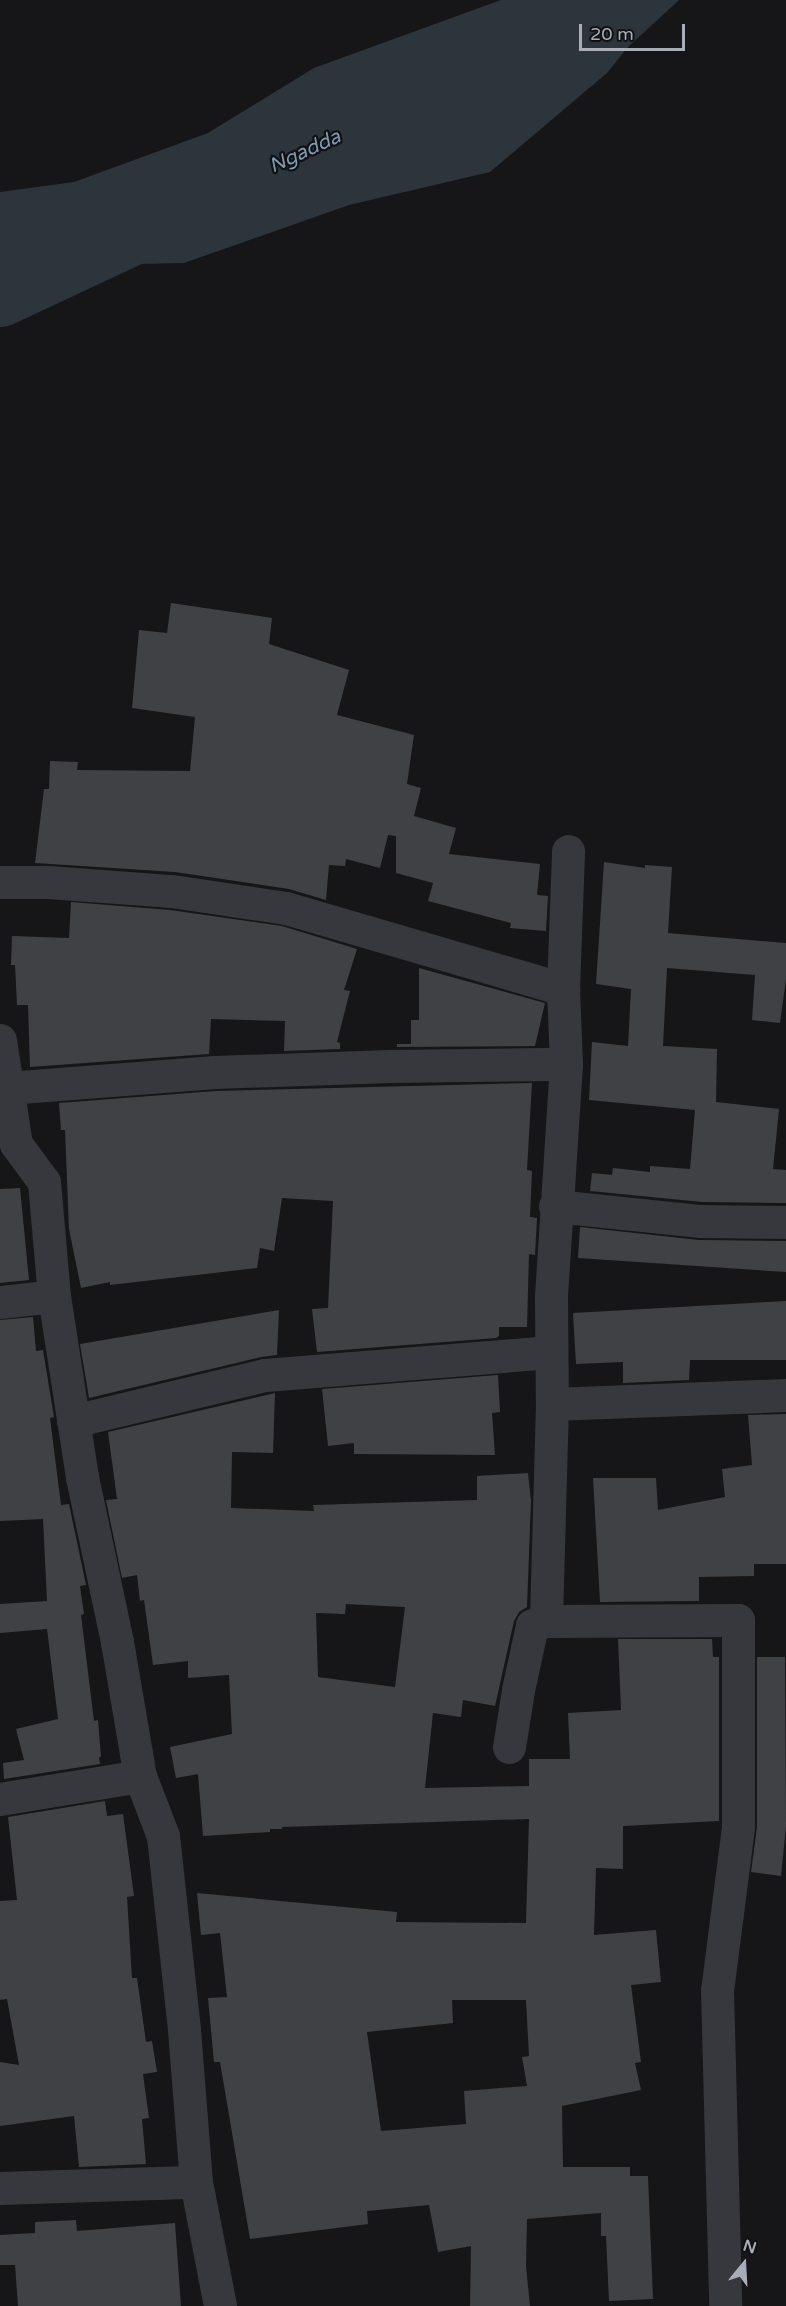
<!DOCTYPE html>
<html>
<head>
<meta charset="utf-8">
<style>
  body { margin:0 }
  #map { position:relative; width:786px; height:2306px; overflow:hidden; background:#161618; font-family:"Varela Round",sans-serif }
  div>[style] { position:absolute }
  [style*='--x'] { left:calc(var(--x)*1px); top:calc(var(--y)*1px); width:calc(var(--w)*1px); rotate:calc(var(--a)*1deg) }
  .water>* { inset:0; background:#2c353c }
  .river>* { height:64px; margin:-32px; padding:0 32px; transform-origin:32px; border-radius:32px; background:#2c353c }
  .building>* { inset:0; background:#404145 }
  .minor>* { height:33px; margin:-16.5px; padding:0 16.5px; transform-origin:16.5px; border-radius:16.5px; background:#37383d }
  span { translate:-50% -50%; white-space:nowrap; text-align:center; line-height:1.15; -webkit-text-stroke:4.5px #111113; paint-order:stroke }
  .water-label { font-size:20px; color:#7f9bb3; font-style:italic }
  .north { position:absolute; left:714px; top:2234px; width:60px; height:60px; -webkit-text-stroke:4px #111113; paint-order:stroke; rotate:18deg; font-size:16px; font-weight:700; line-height:24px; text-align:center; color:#a8adb8 }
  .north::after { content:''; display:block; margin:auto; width:21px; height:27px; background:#a8adb8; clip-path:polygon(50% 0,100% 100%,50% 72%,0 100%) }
  .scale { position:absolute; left:579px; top:24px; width:106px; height:27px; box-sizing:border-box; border:3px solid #a8adb8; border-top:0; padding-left:8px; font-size:18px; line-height:21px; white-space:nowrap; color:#a8adb8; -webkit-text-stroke:4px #111113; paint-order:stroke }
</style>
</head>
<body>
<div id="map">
  <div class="water">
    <i style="clip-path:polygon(501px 0,679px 0,627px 48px,607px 73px,490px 172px,349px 205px,184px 263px,0 267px,0 192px,74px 182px,208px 133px,314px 68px)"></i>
  </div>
  <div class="river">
    <i style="--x:0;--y:295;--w:158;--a:-25.1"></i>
  </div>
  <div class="building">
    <i style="clip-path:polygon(171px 603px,272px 618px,269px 644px,349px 670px,337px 715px,414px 735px,407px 784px,421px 788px,414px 816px,456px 828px,449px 854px,540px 864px,537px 895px,548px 896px,546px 931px,510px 928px,511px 923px,428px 901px,433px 883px,396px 873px,396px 836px,388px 835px,380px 868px,346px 859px,345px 866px,329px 865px,326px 900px,289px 889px,175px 872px,35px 863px,44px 789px,49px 789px,50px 761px,78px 762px,77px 770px,190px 771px,195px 717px,132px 708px,139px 630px,167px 633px)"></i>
    <i style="clip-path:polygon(604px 862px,645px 868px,645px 865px,672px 867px,668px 933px,786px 943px,786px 979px,780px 1023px,752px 1020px,755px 975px,667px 968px,663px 1046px,717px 1049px,716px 1102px,779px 1109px,773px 1169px,786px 1170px,786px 1203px,702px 1202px,590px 1191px,592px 1173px,612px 1175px,613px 1168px,650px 1172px,650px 1166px,690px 1169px,695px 1110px,589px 1100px,592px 1042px,628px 1046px,631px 989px,596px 984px)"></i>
    <i style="clip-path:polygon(71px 902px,170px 910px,282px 926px,357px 949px,344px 990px,350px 991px,337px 1042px,340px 1043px,340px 1049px,284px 1051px,285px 1021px,211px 1019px,209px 1054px,30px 1067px,28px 1005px,17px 1005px,15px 965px,11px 965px,12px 936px,69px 938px)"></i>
    <i style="clip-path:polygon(419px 968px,545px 1003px,535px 1046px,397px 1047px,397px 1044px,411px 1044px,411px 1020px,419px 1020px)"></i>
    <i style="clip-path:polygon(532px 1083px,527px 1170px,532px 1171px,530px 1217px,537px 1218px,535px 1255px,529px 1254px,527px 1327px,499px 1327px,499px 1336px,496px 1338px,317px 1352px,312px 1309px,328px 1308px,333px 1201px,282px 1198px,274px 1251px,260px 1248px,257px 1268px,110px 1285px,110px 1282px,81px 1288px,69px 1229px,65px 1130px,61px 1130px,59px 1103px,216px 1091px)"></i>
    <i style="clip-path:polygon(20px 1188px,29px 1280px,0 1283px,0 1189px)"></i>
    <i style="clip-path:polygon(580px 1227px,699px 1240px,786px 1241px,786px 1272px,578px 1258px)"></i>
    <i style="clip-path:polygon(786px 1301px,786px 1360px,690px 1360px,689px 1380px,623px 1383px,623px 1362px,576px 1364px,573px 1313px)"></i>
    <i style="clip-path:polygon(279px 1310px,277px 1355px,261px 1357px,89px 1398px,80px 1344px)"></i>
    <i style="clip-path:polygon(33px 1317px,36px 1351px,43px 1350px,54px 1417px,50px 1418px,61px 1505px,69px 1504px,86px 1585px,80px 1586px,84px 1614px,81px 1615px,94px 1721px,98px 1720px,101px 1757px,99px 1757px,100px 1764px,4px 1779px,3px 1763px,24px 1760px,16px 1729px,58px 1719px,47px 1629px,0 1633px,0 1604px,47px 1601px,43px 1519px,0 1521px,0 1320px)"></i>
    <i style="clip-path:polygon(498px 1375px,500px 1412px,492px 1413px,495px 1455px,354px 1454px,354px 1443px,328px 1446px,322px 1389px)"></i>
    <i style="clip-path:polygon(evenodd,275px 1393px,273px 1453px,232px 1452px,231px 1508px,314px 1511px,313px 1505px,477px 1500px,477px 1476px,528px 1473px,531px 1501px,527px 1607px,519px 1612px,514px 1621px,495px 1706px,463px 1700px,461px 1717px,433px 1713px,425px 1788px,529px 1786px,529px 1759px,570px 1759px,568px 1713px,621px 1710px,618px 1639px,712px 1639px,713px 1657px,719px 1657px,719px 1821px,623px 1826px,623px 1869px,596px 1868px,594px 1935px,656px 1930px,661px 1982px,631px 1985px,641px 2062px,635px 2063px,641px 2090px,562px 2106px,563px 2167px,630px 2167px,630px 2176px,648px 2176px,653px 2299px,609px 2301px,606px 2236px,601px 2236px,601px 2213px,527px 2219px,526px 2266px,530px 2306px,470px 2306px,471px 2246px,438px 2252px,429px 2205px,367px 2211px,368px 2224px,250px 2239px,220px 2062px,214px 2062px,208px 1998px,227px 1997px,220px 1933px,201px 1935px,197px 1893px,397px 1912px,396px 1922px,526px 1923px,529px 1819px,282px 1827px,282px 1829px,270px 1829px,270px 1832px,203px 1836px,198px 1774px,176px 1778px,170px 1747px,232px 1734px,229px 1675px,188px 1678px,188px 1661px,153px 1665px,144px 1600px,140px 1601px,137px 1575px,122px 1578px,106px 1500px,117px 1499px,108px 1432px,275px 1393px,346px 1604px,405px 1607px,395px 1687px,318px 1677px,316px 1613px,345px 1614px,346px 1604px,275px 1393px,452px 2000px,526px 2000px,529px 2056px,522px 2057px,527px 2086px,464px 2091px,466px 2124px,381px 2131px,367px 2032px,453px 2023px,452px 2000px)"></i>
    <i style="clip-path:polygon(786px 1414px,786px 1564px,754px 1564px,754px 1576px,699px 1577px,699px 1601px,600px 1602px,593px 1478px,656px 1478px,658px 1510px,725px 1497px,722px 1469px,752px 1465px,748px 1415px)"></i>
    <i style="clip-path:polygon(757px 1657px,785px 1657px,786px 1826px,781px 1876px,751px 1872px,757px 1827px)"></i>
    <i style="clip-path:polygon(105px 1801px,107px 1816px,123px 1814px,134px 1896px,127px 1897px,132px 1978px,137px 1978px,146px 2042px,152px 2041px,157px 2072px,143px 2074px,149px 2118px,142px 2119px,146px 2164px,79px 2167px,74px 2116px,0 2126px,0 2062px,19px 2065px,7px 1999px,0 2000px,0 1901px,17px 1900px,8px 1817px)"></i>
    <i style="clip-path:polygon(76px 2220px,77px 2231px,175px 2223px,181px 2306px,18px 2306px,15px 2265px,0 2265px,0 2235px,35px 2233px,35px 2222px)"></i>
  </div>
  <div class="minor">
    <i style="--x:0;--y:882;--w:48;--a:0"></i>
    <i style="--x:48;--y:882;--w:124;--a:4.2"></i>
    <i style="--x:172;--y:891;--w:115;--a:8.5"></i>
    <i style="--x:286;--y:908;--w:289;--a:16.3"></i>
    <i style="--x:563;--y:989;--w:75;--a:87.7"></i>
    <i style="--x:563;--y:989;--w:138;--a:-87.9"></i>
    <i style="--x:0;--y:1040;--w:105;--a:81.3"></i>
    <i style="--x:16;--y:1144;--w:47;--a:53.6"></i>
    <i style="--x:44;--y:1182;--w:114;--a:85"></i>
    <i style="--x:54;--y:1296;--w:183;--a:81.2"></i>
    <i style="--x:82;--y:1477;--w:169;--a:78"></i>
    <i style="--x:117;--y:1642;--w:136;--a:80.3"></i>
    <i style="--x:140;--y:1776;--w:64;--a:69"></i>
    <i style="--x:163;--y:1836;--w:195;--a:83.8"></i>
    <i style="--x:184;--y:2030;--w:152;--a:85.5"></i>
    <i style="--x:196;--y:2182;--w:126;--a:79"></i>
    <i style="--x:7;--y:1088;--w:209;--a:-4.4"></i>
    <i style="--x:215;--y:1072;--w:175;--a:-2"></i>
    <i style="--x:390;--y:1066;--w:176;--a:-0.7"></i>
    <i style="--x:566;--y:1064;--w:235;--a:93.7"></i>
    <i style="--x:551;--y:1299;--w:105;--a:89.5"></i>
    <i style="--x:552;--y:1404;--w:217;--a:91.6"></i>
    <i style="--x:546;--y:1621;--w:192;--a:-0.3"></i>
    <i style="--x:738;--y:1620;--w:207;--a:90"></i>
    <i style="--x:738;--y:1827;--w:164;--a:97.3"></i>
    <i style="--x:717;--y:1990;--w:316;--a:88.5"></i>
    <i style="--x:555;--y:1206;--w:147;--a:5.9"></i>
    <i style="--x:701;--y:1221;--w:85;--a:0.7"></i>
    <i style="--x:0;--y:1302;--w:54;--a:-6.3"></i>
    <i style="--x:552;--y:1404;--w:234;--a:-2.2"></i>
    <i style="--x:73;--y:1421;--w:197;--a:-13.5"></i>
    <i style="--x:265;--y:1375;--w:286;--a:-4.6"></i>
    <i style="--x:509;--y:1747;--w:58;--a:-81"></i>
    <i style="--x:518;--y:1690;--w:66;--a:-77.8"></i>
    <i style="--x:532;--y:1625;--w:15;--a:-16"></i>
    <i style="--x:0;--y:1799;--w:142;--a:-9.3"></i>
    <i style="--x:0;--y:2188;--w:196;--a:-1.8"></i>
  </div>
  <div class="water-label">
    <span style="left:305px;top:152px;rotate:-25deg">Ngadda</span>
  </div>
  <div class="north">N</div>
  <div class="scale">20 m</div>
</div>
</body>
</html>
